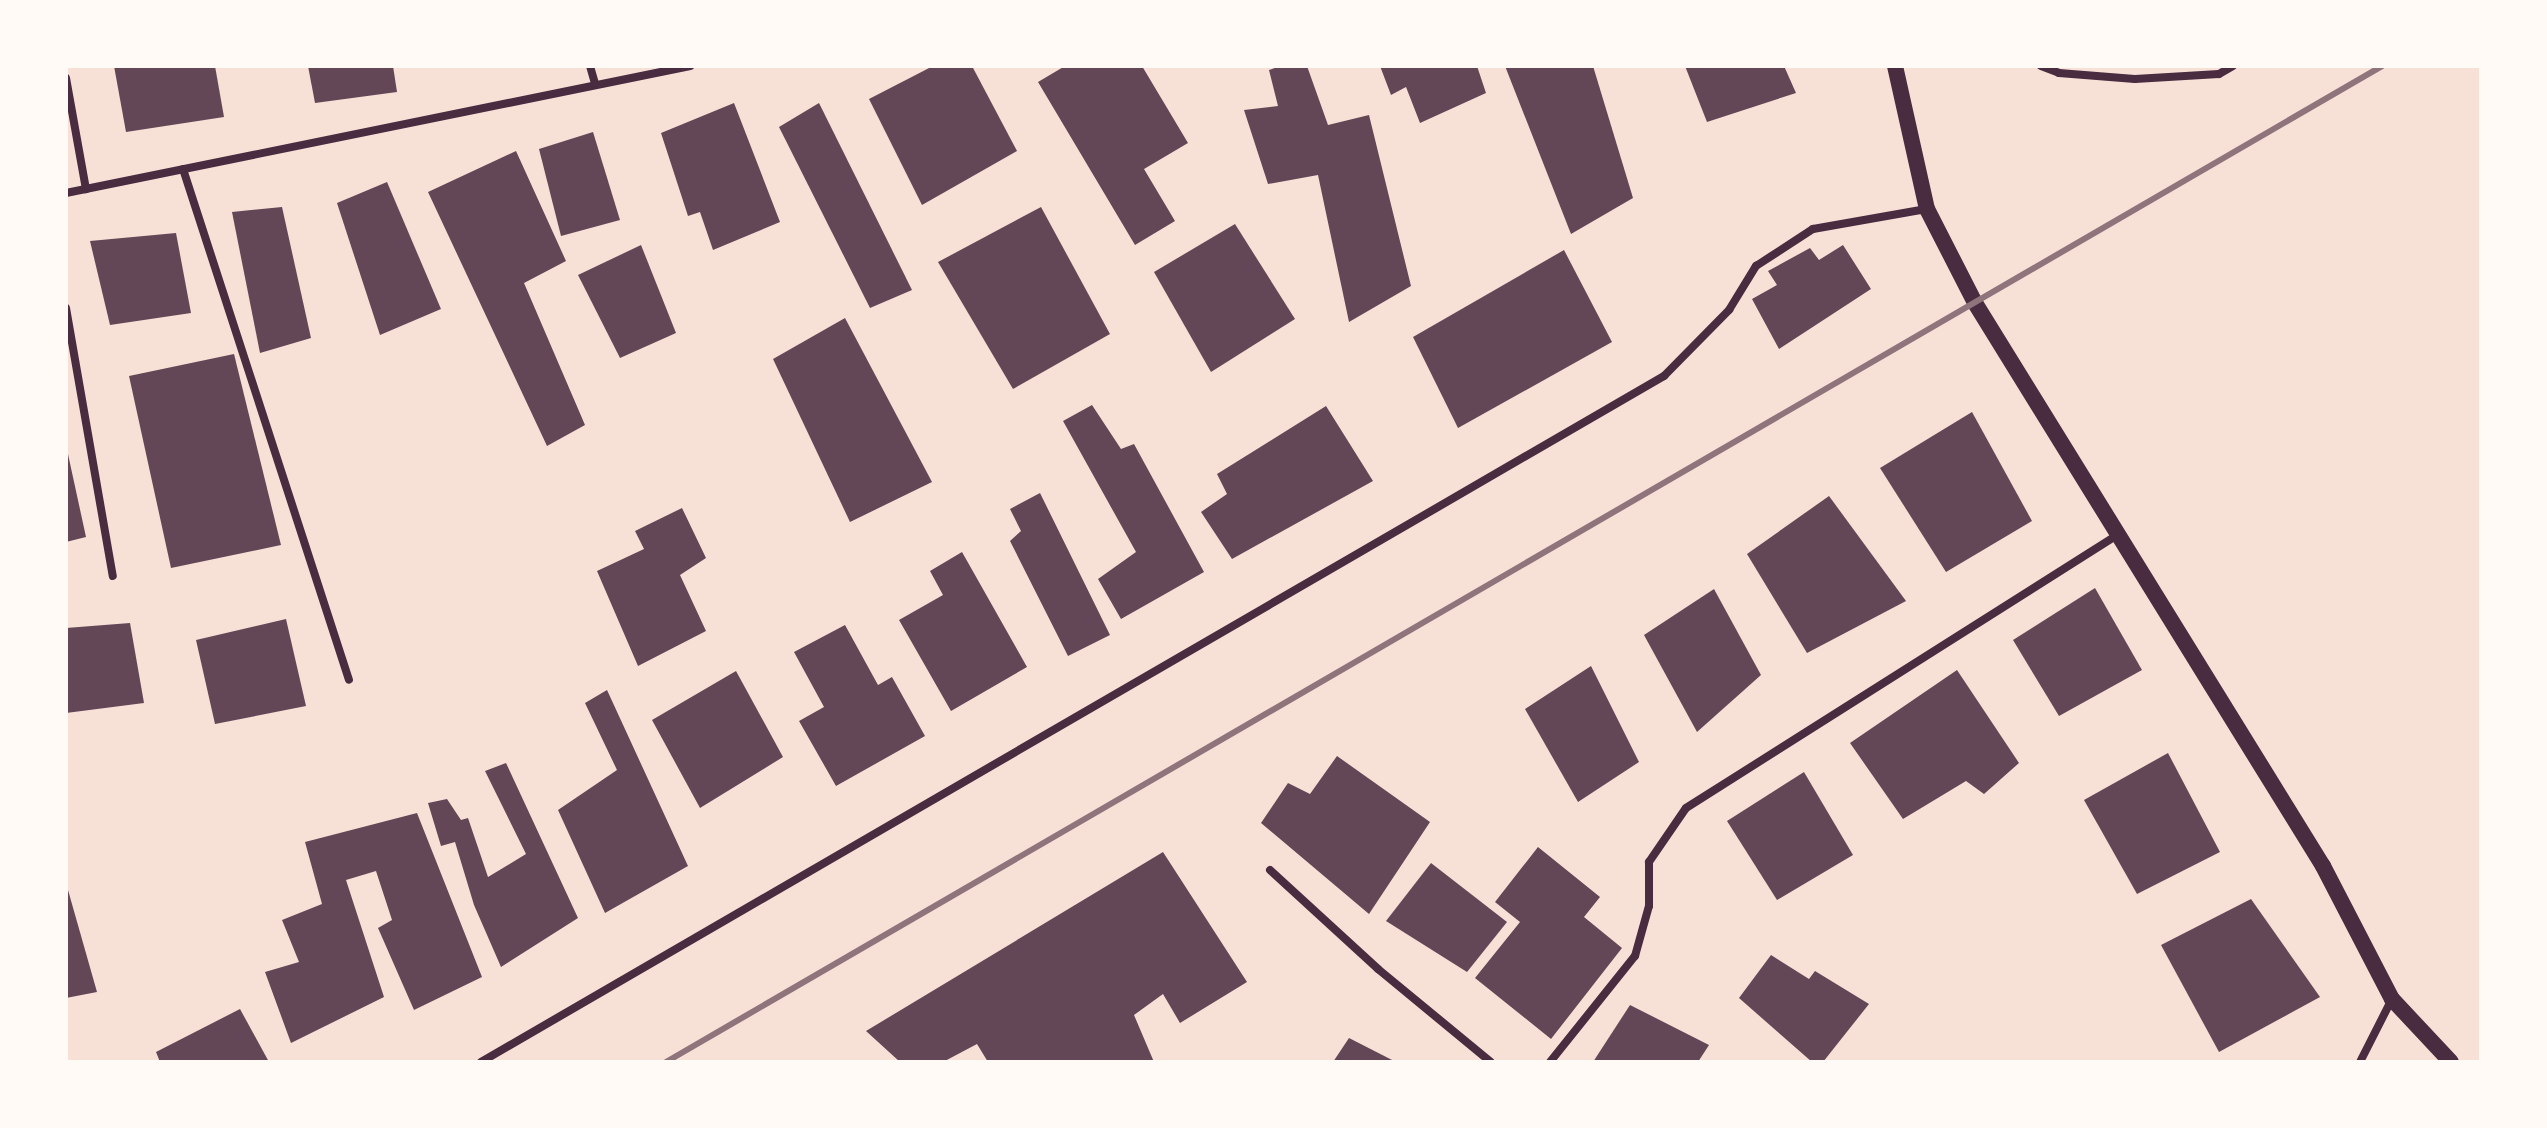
<!DOCTYPE html>
<html>
<head>
<meta charset="utf-8">
<style>
  body { margin:0 }
  #map { position:relative; width:2547px; height:1128px; overflow:hidden; background:#f7e1d7; font-family:Lato,sans-serif }
  div>[style] { position:absolute }
  [style*='--x'] { left:calc(var(--x)*1px); top:calc(var(--y)*1px); width:calc(var(--w)*1px); rotate:calc(var(--a)*1deg) }
  .building>* { inset:0; background:#644757 }
  .minor>* { height:8px; margin:-4px; padding:0 4px; transform-origin:4px; border-radius:4px; background:#4a2c40 }
  .secondary>* { height:16px; margin:-8px; padding:0 8px; transform-origin:8px; border-radius:8px; background:#4a2c40 }
  .rail>* { height:6px; margin:-3px; padding:0 3px; transform-origin:3px; border-radius:3px; background:#8f747c }
  span { translate:-50% -50%; white-space:nowrap; text-align:center; line-height:1.15; -webkit-text-stroke:8px #fffaf5; paint-order:stroke }
  .frame { position:absolute; inset:0; border:68px solid #fffaf5; pointer-events:none }
</style>
</head>
<body>
<div id="map">
  <div class="building">
    <i style="clip-path:polygon(114px 66px,215px 66px,224px 117px,126px 132px)"></i>
    <i style="clip-path:polygon(308px 66px,393px 66px,397px 92px,315px 103px)"></i>
    <i style="clip-path:polygon(933px 66px,972px 66px,1017px 151px,922px 205px,869px 99px)"></i>
    <i style="clip-path:polygon(1065px 66px,1142px 66px,1188px 143px,1144px 169px,1175px 221px,1135px 245px,1038px 82px)"></i>
    <i style="clip-path:polygon(1280px 66px,1307px 66px,1328px 125px,1369px 115px,1411px 286px,1349px 322px,1318px 175px,1268px 184px,1244px 110px,1278px 106px,1269px 70px)"></i>
    <i style="clip-path:polygon(1380px 66px,1477px 66px,1486px 93px,1420px 123px,1406px 87px,1391px 95px)"></i>
    <i style="clip-path:polygon(1505px 66px,1593px 66px,1633px 198px,1571px 234px)"></i>
    <i style="clip-path:polygon(1685px 66px,1784px 66px,1796px 93px,1707px 122px)"></i>
    <i style="clip-path:polygon(734px 103px,780px 222px,713px 250px,700px 212px,688px 216px,661px 133px)"></i>
    <i style="clip-path:polygon(819px 103px,912px 290px,870px 308px,779px 127px)"></i>
    <i style="clip-path:polygon(593px 132px,620px 220px,561px 236px,539px 149px)"></i>
    <i style="clip-path:polygon(516px 151px,566px 261px,524px 283px,585px 425px,547px 446px,428px 192px)"></i>
    <i style="clip-path:polygon(387px 182px,441px 309px,380px 335px,337px 203px)"></i>
    <i style="clip-path:polygon(282px 207px,311px 338px,260px 353px,232px 212px)"></i>
    <i style="clip-path:polygon(1041px 207px,1110px 334px,1013px 389px,938px 262px)"></i>
    <i style="clip-path:polygon(1235px 224px,1295px 319px,1211px 372px,1154px 272px)"></i>
    <i style="clip-path:polygon(176px 233px,191px 313px,110px 325px,90px 241px)"></i>
    <i style="clip-path:polygon(641px 245px,676px 333px,620px 358px,578px 275px)"></i>
    <i style="clip-path:polygon(1843px 245px,1871px 289px,1779px 349px,1752px 299px,1777px 285px,1768px 271px,1810px 248px,1819px 260px)"></i>
    <i style="clip-path:polygon(1564px 250px,1612px 342px,1458px 428px,1413px 337px)"></i>
    <i style="clip-path:polygon(845px 318px,932px 482px,850px 522px,773px 359px)"></i>
    <i style="clip-path:polygon(234px 354px,281px 545px,171px 568px,129px 376px)"></i>
    <i style="clip-path:polygon(1092px 405px,1121px 449px,1134px 444px,1204px 572px,1121px 619px,1098px 579px,1136px 552px,1063px 421px)"></i>
    <i style="clip-path:polygon(1326px 406px,1373px 481px,1232px 559px,1201px 512px,1227px 494px,1217px 474px)"></i>
    <i style="clip-path:polygon(1972px 412px,2032px 521px,1946px 572px,1880px 468px)"></i>
    <i style="clip-path:polygon(66px 445px,86px 537px,66px 542px)"></i>
    <i style="clip-path:polygon(1040px 493px,1110px 635px,1068px 656px,1010px 541px,1021px 531px,1010px 509px)"></i>
    <i style="clip-path:polygon(1829px 496px,1906px 601px,1807px 653px,1747px 554px)"></i>
    <i style="clip-path:polygon(682px 508px,706px 558px,680px 575px,706px 631px,638px 666px,597px 571px,644px 549px,635px 531px)"></i>
    <i style="clip-path:polygon(962px 552px,1027px 667px,951px 711px,899px 620px,943px 595px,930px 571px)"></i>
    <i style="clip-path:polygon(2095px 588px,2142px 670px,2059px 716px,2013px 640px)"></i>
    <i style="clip-path:polygon(1714px 589px,1761px 675px,1697px 732px,1644px 635px)"></i>
    <i style="clip-path:polygon(286px 619px,306px 706px,215px 724px,196px 640px)"></i>
    <i style="clip-path:polygon(130px 623px,144px 703px,66px 713px,66px 628px)"></i>
    <i style="clip-path:polygon(845px 625px,878px 685px,892px 677px,925px 736px,836px 786px,799px 721px,824px 707px,794px 652px)"></i>
    <i style="clip-path:polygon(1591px 666px,1639px 762px,1578px 802px,1525px 709px)"></i>
    <i style="clip-path:polygon(1957px 670px,2019px 763px,1984px 794px,1966px 781px,1903px 819px,1850px 743px)"></i>
    <i style="clip-path:polygon(736px 671px,783px 757px,700px 808px,652px 720px)"></i>
    <i style="clip-path:polygon(607px 690px,688px 866px,605px 913px,558px 810px,617px 770px,585px 703px)"></i>
    <i style="clip-path:polygon(2168px 753px,2220px 852px,2137px 894px,2084px 800px)"></i>
    <i style="clip-path:polygon(1337px 756px,1430px 822px,1369px 914px,1261px 823px,1288px 783px,1310px 794px)"></i>
    <i style="clip-path:polygon(506px 763px,578px 918px,501px 967px,474px 905px,455px 842px,441px 846px,428px 803px,447px 799px,461px 820px,468px 818px,488px 877px,526px 854px,485px 771px)"></i>
    <i style="clip-path:polygon(1804px 772px,1853px 855px,1777px 900px,1727px 821px)"></i>
    <i style="clip-path:polygon(417px 813px,482px 977px,414px 1010px,378px 928px,392px 920px,376px 871px,346px 880px,384px 997px,291px 1043px,265px 972px,299px 962px,282px 920px,322px 904px,305px 842px)"></i>
    <i style="clip-path:polygon(1538px 847px,1600px 897px,1584px 917px,1622px 948px,1551px 1039px,1475px 978px,1520px 922px,1495px 902px)"></i>
    <i style="clip-path:polygon(1163px 852px,1247px 982px,1180px 1023px,1163px 994px,1134px 1015px,1154px 1062px,988px 1062px,977px 1044px,943px 1062px,900px 1062px,866px 1031px)"></i>
    <i style="clip-path:polygon(1431px 863px,1507px 922px,1467px 972px,1386px 921px)"></i>
    <i style="clip-path:polygon(66px 883px,97px 992px,66px 998px)"></i>
    <i style="clip-path:polygon(2251px 899px,2320px 997px,2219px 1052px,2161px 945px)"></i>
    <i style="clip-path:polygon(1771px 955px,1809px 979px,1815px 971px,1869px 1004px,1823px 1062px,1812px 1062px,1739px 998px)"></i>
    <i style="clip-path:polygon(1630px 1005px,1709px 1045px,1698px 1062px,1593px 1062px)"></i>
    <i style="clip-path:polygon(240px 1009px,269px 1062px,160px 1062px,156px 1052px)"></i>
    <i style="clip-path:polygon(1349px 1038px,1396px 1062px,1333px 1062px)"></i>
  </div>
  <div class="minor">
    <i style="--x:590;--y:66;--w:18;--a:74"></i>
    <i style="--x:2041;--y:66;--w:19;--a:21"></i>
    <i style="--x:2059;--y:73;--w:76;--a:4.5"></i>
    <i style="--x:2135;--y:79;--w:84;--a:-3.4"></i>
    <i style="--x:2219;--y:74;--w:16;--a:-30"></i>
    <i style="--x:66;--y:78;--w:113;--a:79.8"></i>
    <i style="--x:183;--y:169;--w:537;--a:72"></i>
    <i style="--x:66;--y:193;--w:637;--a:-11.5"></i>
    <i style="--x:66;--y:308;--w:272;--a:80.1"></i>
    <i style="--x:1270;--y:870;--w:147;--a:42.5"></i>
    <i style="--x:1378;--y:969;--w:146;--a:39.5"></i>
    <i style="--x:481;--y:1062;--w:1368;--a:-30.11"></i>
    <i style="--x:1664;--y:376;--w:93;--a:-45.4"></i>
    <i style="--x:1729;--y:310;--w:52;--a:-58.5"></i>
    <i style="--x:1756;--y:266;--w:68;--a:-33"></i>
    <i style="--x:1813;--y:229;--w:115;--a:-10"></i>
    <i style="--x:1550;--y:1062;--w:136;--a:-51.3"></i>
    <i style="--x:1635;--y:956;--w:52;--a:-74.4"></i>
    <i style="--x:1649;--y:906;--w:44;--a:-90"></i>
    <i style="--x:1649;--y:862;--w:65;--a:-55.6"></i>
    <i style="--x:1686;--y:808;--w:512;--a:-32.33"></i>
    <i style="--x:2360;--y:1062;--w:71;--a:-63.1"></i>
  </div>
  <div class="secondary">
    <i style="--x:1895;--y:66;--w:147;--a:77.4"></i>
    <i style="--x:1927;--y:209;--w:106;--a:62.9"></i>
    <i style="--x:1975;--y:303;--w:662;--a:58.28"></i>
    <i style="--x:2323;--y:866;--w:150;--a:62.6"></i>
    <i style="--x:2392;--y:999;--w:86;--a:46.9"></i>
  </div>
  <div class="rail">
    <i style="--x:666;--y:1062;--w:1984;--a:-30.13"></i>
  </div>
  <div class="frame"></div>
</div>
</body>
</html>
